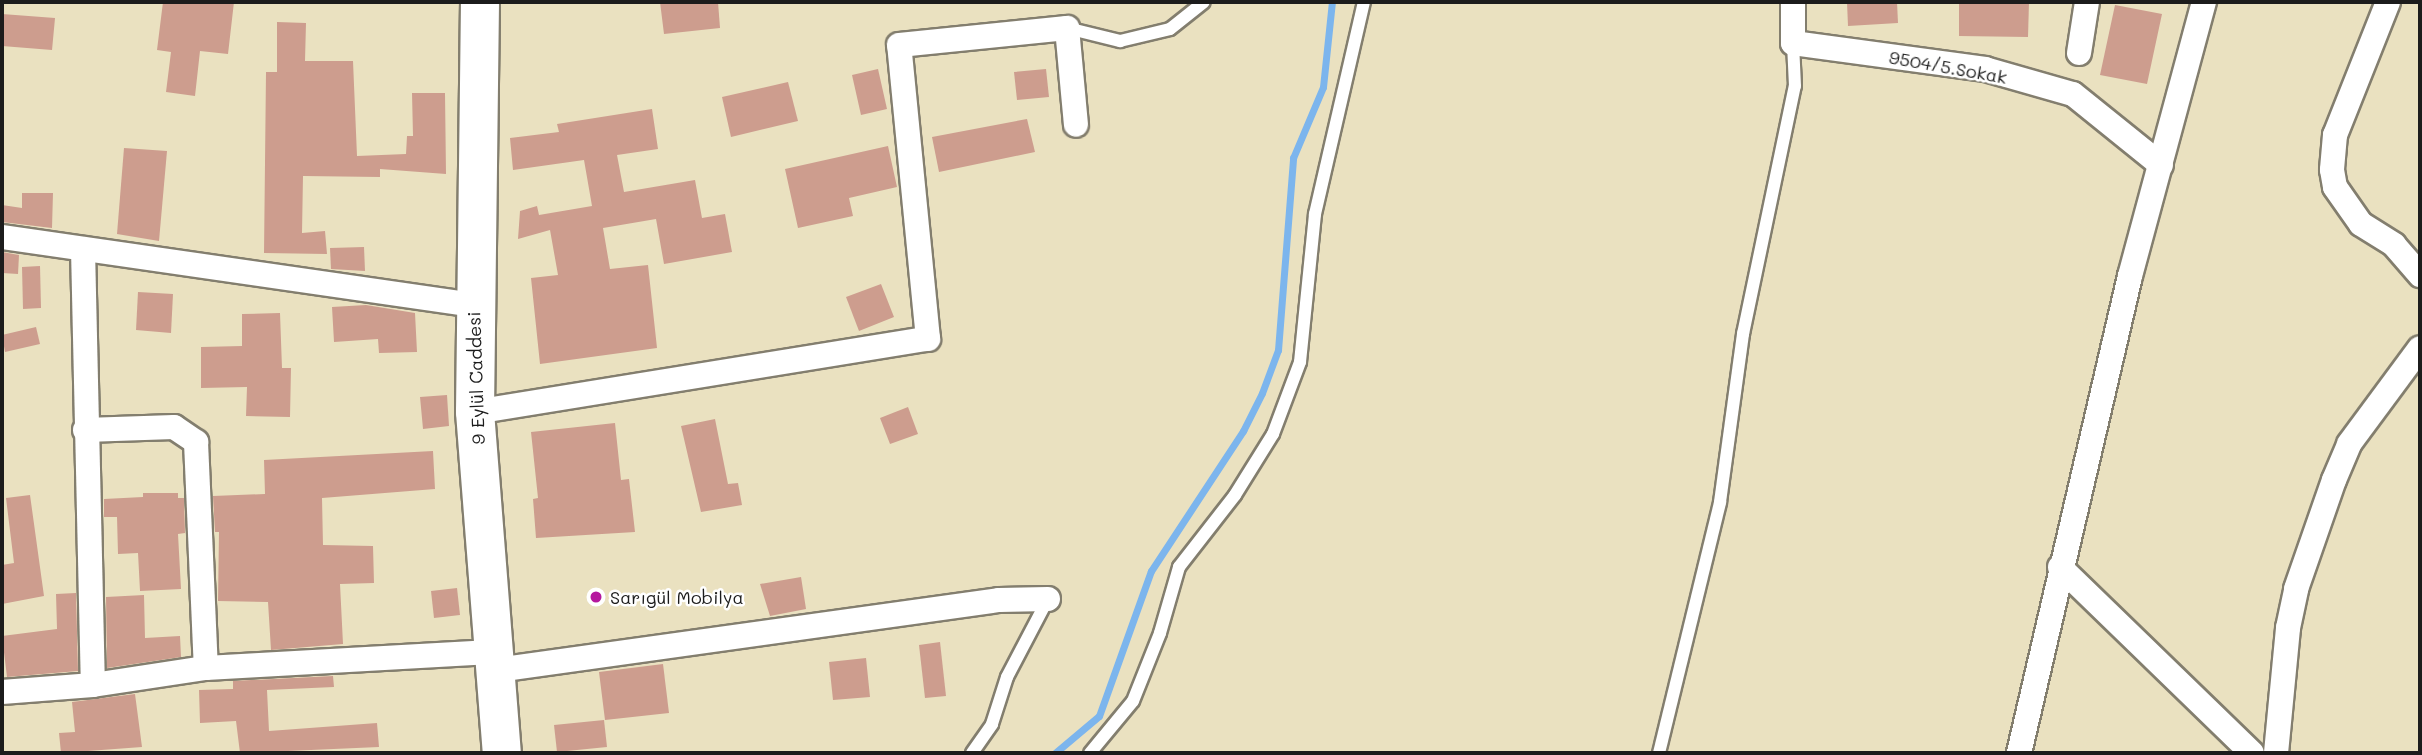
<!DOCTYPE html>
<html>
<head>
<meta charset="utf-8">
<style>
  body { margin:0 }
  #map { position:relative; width:2422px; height:755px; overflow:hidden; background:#eae1c0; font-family:Mali,sans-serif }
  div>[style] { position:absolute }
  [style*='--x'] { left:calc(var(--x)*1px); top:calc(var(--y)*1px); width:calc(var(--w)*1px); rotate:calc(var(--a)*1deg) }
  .stream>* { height:7px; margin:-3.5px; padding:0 3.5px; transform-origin:3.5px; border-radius:3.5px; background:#7cb5ed }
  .building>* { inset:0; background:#cd9d8e }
  .roads { filter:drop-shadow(2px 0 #837e6e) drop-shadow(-2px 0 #837e6e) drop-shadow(0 2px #837e6e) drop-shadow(0 -2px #837e6e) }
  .service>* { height:12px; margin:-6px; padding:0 6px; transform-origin:6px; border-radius:6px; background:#fff }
  .minor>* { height:24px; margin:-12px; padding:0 12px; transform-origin:12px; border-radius:12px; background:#fff }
  .primary>* { height:38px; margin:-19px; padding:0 19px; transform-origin:19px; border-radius:19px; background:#fff }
  .dots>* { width:19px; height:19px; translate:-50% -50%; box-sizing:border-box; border:4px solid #fff; border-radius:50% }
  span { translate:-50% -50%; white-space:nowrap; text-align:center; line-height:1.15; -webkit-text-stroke:5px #fff; paint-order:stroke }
  .street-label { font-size:18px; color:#1c1c1c }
  .poi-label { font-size:18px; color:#1c1c1c }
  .left { translate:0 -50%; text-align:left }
  .frame { position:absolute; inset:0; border:4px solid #1c1c1c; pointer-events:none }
</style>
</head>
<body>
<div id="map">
  <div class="stream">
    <i style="--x:1055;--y:753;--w:57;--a:-40.1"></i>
    <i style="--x:1099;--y:716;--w:154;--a:-70.3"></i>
    <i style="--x:1151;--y:571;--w:168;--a:-56.7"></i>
    <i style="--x:1243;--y:431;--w:42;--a:-63.4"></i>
    <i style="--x:1262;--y:393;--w:46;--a:-69.6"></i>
    <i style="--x:1278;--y:350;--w:193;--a:-85.5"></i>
    <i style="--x:1293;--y:158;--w:77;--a:-67.1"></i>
    <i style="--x:1323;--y:87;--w:85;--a:-84"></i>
  </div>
  <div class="building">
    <i style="clip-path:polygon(163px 2px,234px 2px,228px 54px,200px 51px,195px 96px,166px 92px,171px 52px,157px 50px)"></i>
    <i style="clip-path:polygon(660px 2px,718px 2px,720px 28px,664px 34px)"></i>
    <i style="clip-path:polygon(1847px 2px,1897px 2px,1898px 23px,1848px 26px)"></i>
    <i style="clip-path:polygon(1959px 2px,2029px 2px,2028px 37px,1959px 36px)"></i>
    <i style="clip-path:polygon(2115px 5px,2162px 14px,2147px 84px,2100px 75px)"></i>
    <i style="clip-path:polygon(2px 14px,55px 18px,52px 50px,2px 46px)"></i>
    <i style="clip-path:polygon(277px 22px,306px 23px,305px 61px,353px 61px,357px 156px,406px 154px,407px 136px,413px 136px,412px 93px,445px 93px,446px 174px,380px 169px,380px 177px,303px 176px,302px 233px,325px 231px,327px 254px,264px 253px,266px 72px,277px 72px)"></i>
    <i style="clip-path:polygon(878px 69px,887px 109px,861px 115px,852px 75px)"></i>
    <i style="clip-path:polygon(1046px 69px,1049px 97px,1017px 100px,1014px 72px)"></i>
    <i style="clip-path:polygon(788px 82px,798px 121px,731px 137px,722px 97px)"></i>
    <i style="clip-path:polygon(652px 109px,658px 149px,617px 155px,624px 192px,695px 180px,702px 218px,725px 214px,732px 252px,664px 264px,656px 219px,603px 228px,610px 269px,648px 265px,657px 348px,540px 364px,531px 278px,558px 275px,550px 230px,518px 239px,520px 211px,537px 206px,539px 215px,592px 206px,584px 160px,513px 170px,510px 138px,559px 132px,557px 124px)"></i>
    <i style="clip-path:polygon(1027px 119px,1035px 152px,939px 172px,932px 137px)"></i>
    <i style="clip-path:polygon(888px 146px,897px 187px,849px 198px,853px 216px,798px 228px,785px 169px)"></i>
    <i style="clip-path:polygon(124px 148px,167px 151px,159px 241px,117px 234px)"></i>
    <i style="clip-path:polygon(22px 193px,53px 193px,52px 228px,2px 222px,2px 205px,22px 208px)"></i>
    <i style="clip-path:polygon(364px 247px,365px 271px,331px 269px,330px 248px)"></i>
    <i style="clip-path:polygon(2px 252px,19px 255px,18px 274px,2px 273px)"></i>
    <i style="clip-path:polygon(40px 266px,41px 308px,23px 309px,22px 267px)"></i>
    <i style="clip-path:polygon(881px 284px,894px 317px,859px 331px,846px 297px)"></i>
    <i style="clip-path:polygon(138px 292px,173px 294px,171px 333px,136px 330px)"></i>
    <i style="clip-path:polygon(366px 305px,415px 313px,417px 352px,379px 353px,378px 339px,334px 342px,332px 307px)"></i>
    <i style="clip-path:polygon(280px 313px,282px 368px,291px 368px,290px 417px,246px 416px,247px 387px,201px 388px,201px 347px,242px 346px,242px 314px)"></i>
    <i style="clip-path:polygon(36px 327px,40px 344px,5px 352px,2px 335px)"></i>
    <i style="clip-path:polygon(447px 395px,449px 426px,423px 429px,420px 397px)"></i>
    <i style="clip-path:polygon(908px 407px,918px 434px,890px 444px,880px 418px)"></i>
    <i style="clip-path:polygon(715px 419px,728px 484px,738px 483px,742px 505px,701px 512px,681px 426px)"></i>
    <i style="clip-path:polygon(615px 423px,621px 480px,629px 479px,635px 532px,536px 538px,533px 499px,538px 498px,531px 432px)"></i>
    <i style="clip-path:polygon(433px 451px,435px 489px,322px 498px,323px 545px,373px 546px,374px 583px,340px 584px,343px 644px,271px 650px,268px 602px,218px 601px,219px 532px,215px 532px,213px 496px,265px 494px,264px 460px)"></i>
    <i style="clip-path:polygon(143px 493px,178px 493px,178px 498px,184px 498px,185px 533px,178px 534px,181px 589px,140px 591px,138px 553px,118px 554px,117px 517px,104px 517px,104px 499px,143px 497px)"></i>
    <i style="clip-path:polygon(30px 495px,44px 596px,2px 604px,2px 565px,14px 563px,6px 498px)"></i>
    <i style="clip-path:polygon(801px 577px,806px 609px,770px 616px,760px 584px)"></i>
    <i style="clip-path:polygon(457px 588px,460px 615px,434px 618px,431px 591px)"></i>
    <i style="clip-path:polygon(76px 593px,78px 671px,7px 677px,2px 636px,57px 629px,56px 594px)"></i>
    <i style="clip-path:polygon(144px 595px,145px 638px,180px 636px,181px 657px,107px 668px,106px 597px)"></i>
    <i style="clip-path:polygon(940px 642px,946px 696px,925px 698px,919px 645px)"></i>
    <i style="clip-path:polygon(866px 658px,870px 697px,833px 700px,829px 662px)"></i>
    <i style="clip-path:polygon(663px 664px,669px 713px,605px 720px,599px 672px)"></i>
    <i style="clip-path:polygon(333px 676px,334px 687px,267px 690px,269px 731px,377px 723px,379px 747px,240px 753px,236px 721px,200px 723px,199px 690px,233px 689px,233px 681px)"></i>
    <i style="clip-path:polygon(135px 694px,142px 747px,61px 753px,59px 733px,75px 732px,72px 702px)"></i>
    <i style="clip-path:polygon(604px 720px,607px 747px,557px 752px,554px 725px)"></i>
  </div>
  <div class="roads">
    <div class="service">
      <i style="--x:1067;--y:28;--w:55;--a:13.8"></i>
      <i style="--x:1120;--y:41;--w:51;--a:-13.5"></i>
      <i style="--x:1170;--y:29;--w:43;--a:-38.5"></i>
      <i style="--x:972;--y:753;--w:35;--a:-55"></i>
      <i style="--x:992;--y:724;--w:49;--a:-72.3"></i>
      <i style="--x:1007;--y:677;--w:88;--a:-62.3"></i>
      <i style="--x:1090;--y:753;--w:67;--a:-50.4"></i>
      <i style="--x:1133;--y:701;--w:73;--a:-68.3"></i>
      <i style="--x:1160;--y:633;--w:69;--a:-73.9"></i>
      <i style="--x:1179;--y:567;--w:91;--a:-52.1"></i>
      <i style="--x:1235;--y:495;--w:72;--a:-58.1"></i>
      <i style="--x:1273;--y:434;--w:77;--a:-69.4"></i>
      <i style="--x:1300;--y:362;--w:149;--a:-84.2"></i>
      <i style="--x:1315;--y:214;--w:218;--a:-77"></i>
      <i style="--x:1659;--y:753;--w:258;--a:-76.3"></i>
      <i style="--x:1720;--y:502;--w:170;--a:-82.2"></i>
      <i style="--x:1743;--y:334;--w:253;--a:-78.2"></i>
      <i style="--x:1795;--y:86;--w:43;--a:-92.7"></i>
    </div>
    <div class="minor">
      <i style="--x:1793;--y:2;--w:41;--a:90"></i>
      <i style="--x:1793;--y:43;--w:194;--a:7.7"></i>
      <i style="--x:1985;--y:69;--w:91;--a:15.9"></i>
      <i style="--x:2073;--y:94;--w:113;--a:38.9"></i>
      <i style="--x:2388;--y:2;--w:143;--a:111.7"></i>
      <i style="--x:2335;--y:135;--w:35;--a:95"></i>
      <i style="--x:2332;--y:170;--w:17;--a:80"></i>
      <i style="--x:2335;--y:187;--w:45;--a:54.9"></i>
      <i style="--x:2361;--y:224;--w:39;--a:32"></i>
      <i style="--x:2394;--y:245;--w:40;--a:49"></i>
      <i style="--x:2079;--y:53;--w:52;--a:-81.1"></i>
      <i style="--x:2;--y:237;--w:476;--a:8.2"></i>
      <i style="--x:83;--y:249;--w:436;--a:88.7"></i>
      <i style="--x:475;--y:412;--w:459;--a:-9.2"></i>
      <i style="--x:928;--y:339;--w:295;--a:-95.6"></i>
      <i style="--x:899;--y:45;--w:169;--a:-5.8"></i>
      <i style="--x:1067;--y:28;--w:97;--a:84.7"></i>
      <i style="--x:85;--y:430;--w:89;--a:-1.9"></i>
      <i style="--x:174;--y:427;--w:27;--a:34"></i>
      <i style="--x:196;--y:442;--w:226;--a:87.5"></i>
      <i style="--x:2060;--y:567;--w:267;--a:44.1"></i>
      <i style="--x:497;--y:670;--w:507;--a:-7.94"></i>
      <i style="--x:999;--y:600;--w:49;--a:-1.2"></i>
      <i style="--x:2;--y:692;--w:91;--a:-4.4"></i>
      <i style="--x:93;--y:685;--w:114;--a:-8.6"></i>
      <i style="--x:206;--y:668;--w:290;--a:-3.2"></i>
      <i style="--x:2019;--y:753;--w:490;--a:-76.9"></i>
      <i style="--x:2130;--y:276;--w:284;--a:-74.9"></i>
      <i style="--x:2276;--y:753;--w:126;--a:-84.5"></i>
      <i style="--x:2288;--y:628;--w:40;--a:-78"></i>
      <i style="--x:2296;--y:589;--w:115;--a:-70.8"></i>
      <i style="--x:2334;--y:480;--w:39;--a:-67"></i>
      <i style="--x:2349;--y:444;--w:119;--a:-53.5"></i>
    </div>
    <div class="primary">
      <i style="--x:480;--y:2;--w:410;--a:90.7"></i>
      <i style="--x:475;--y:412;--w:342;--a:85.5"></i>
    </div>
  </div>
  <div class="dots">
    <i style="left:596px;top:597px;background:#b5179e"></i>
  </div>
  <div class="street-label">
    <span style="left:1948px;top:67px;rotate:10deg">9504/5.Sokak</span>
    <span style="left:476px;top:378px;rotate:-92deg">9 Eylül Caddesi</span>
  </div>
  <div class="poi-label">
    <span class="left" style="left:610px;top:597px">Sarıgül Mobilya</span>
  </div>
  <div class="frame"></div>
</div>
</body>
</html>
